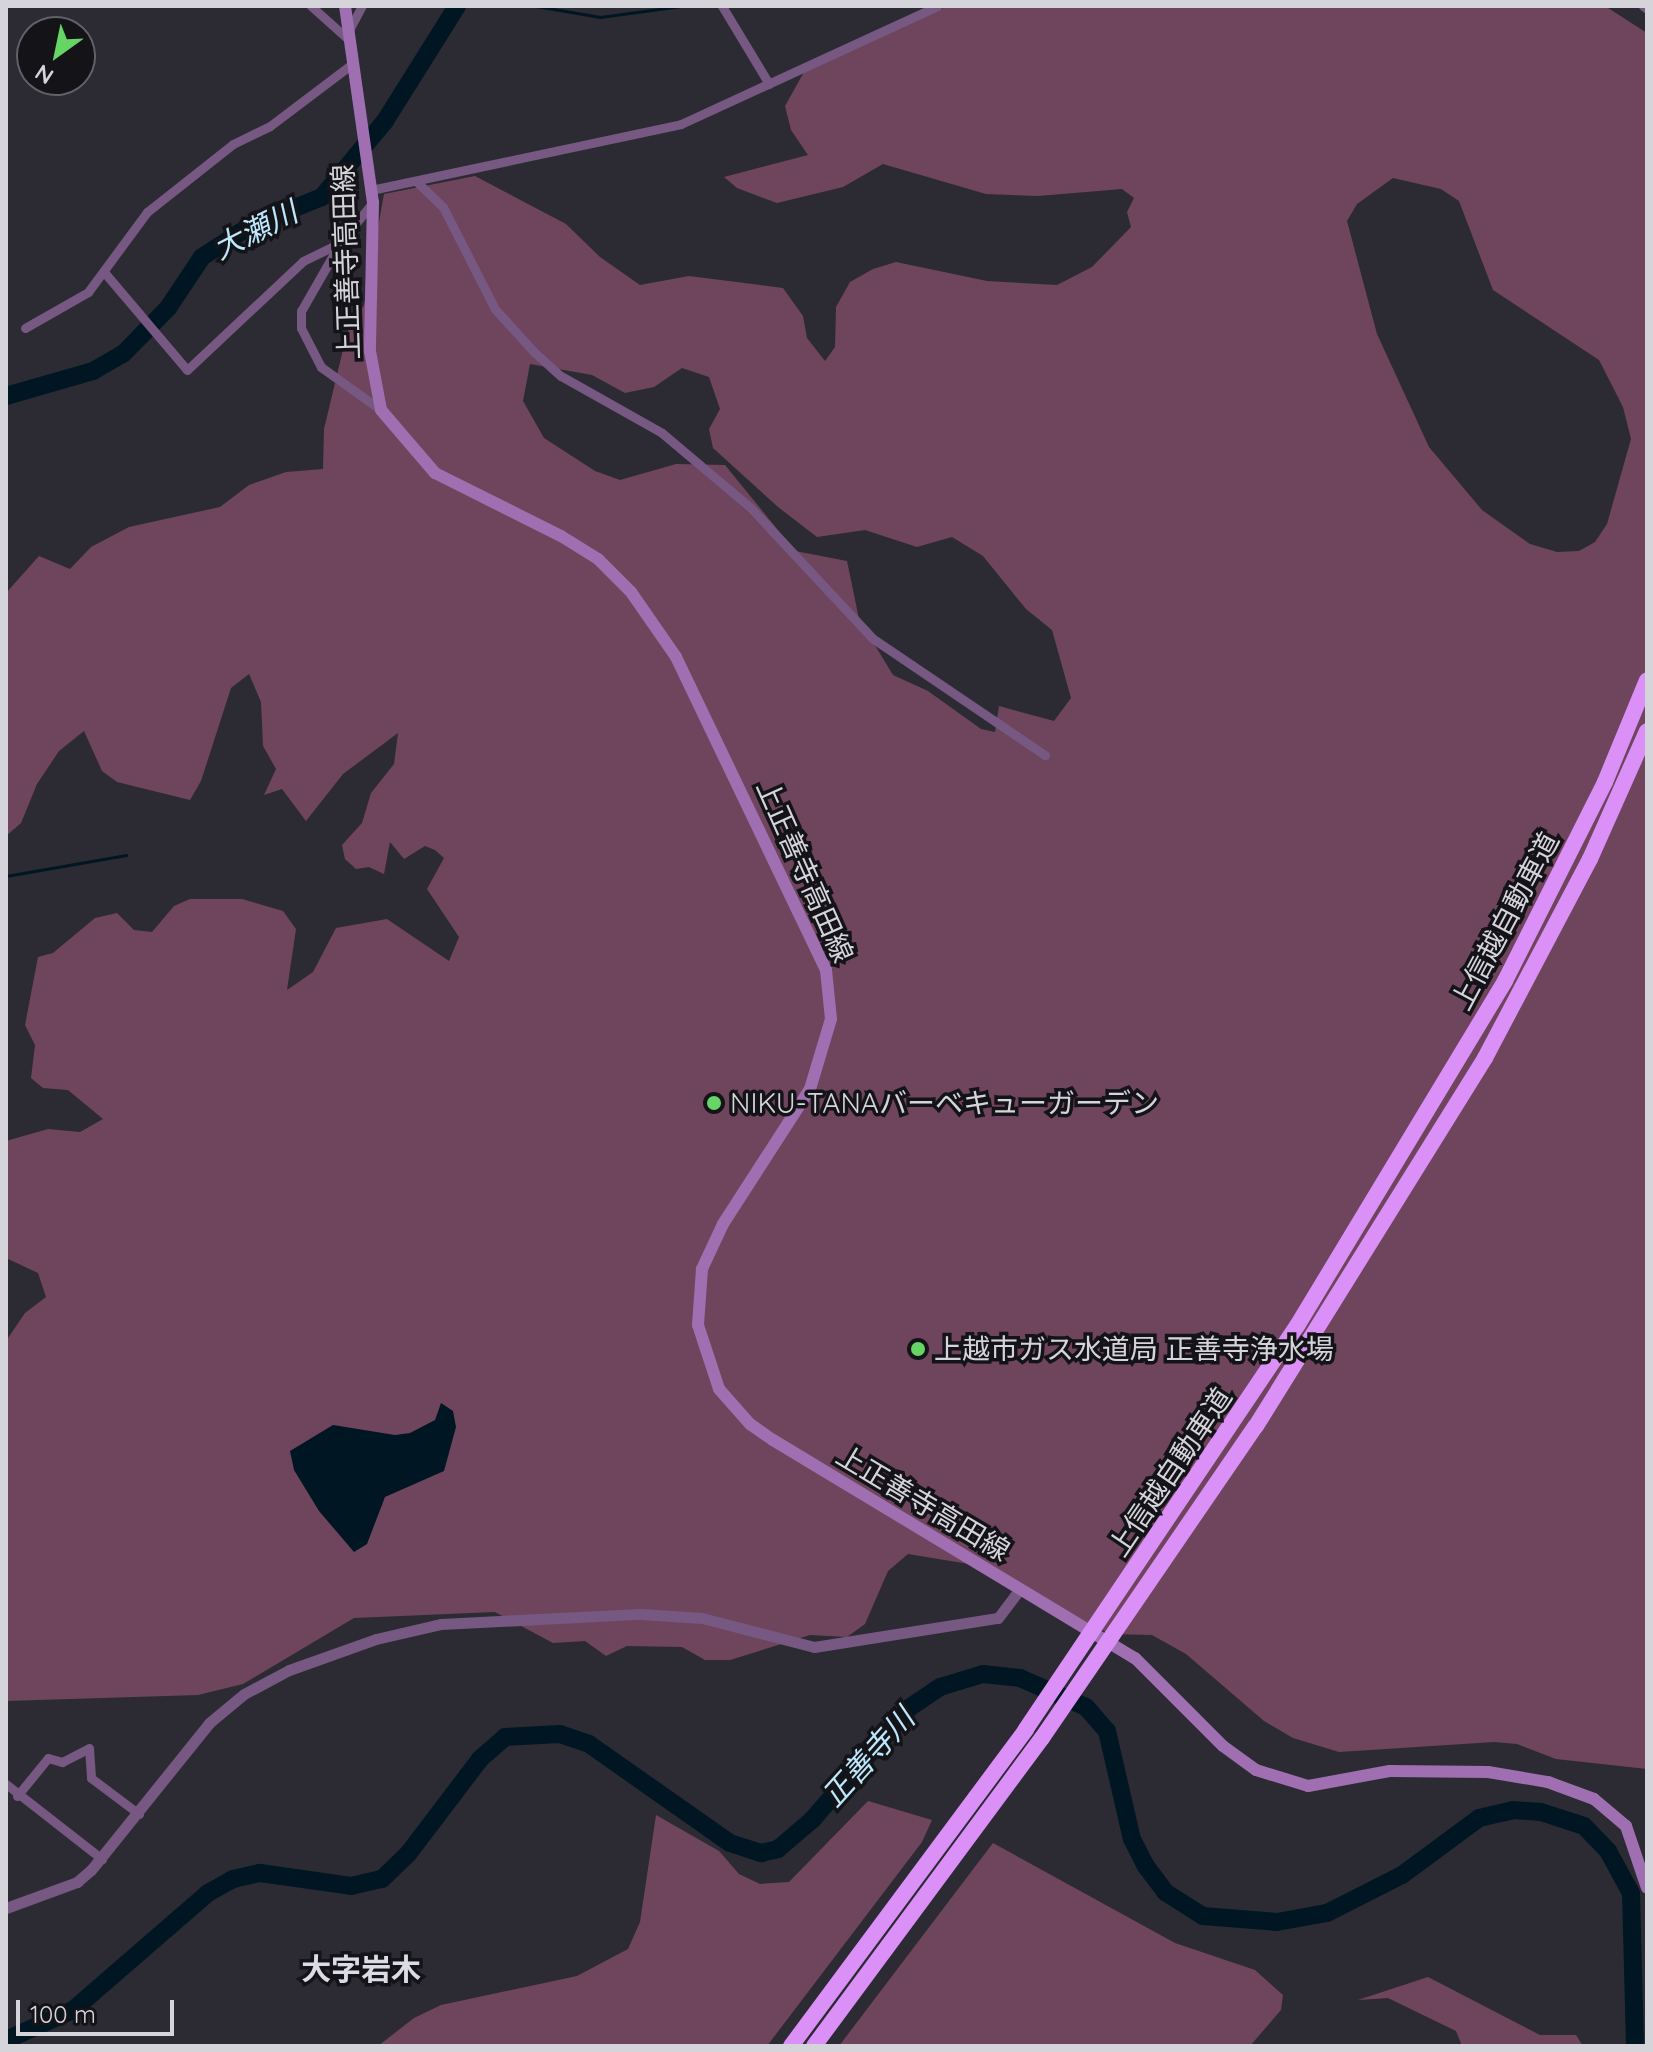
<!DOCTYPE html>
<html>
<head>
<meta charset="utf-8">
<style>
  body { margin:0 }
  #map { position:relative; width:1653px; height:2052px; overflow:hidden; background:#2c2b33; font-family:Quicksand,"Noto Sans JP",sans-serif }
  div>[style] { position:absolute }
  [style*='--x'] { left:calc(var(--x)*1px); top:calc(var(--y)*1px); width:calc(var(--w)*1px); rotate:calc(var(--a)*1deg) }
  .green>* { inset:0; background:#6f455d }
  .water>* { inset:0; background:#001723 }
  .stream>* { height:3px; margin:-1.5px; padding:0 1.5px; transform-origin:1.5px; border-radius:1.5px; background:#001723 }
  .river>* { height:18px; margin:-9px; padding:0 9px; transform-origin:9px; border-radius:9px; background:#001723 }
  .minor>* { height:9px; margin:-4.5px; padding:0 4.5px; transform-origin:4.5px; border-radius:4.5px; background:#765882 }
  .tertiary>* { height:11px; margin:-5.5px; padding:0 5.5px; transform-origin:5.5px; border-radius:5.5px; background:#765882 }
  .secondary>* { height:12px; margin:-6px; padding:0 6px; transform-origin:6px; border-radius:6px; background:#9f6fb1 }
  .motorway>* { height:16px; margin:-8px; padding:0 8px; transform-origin:8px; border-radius:8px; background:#db90f8 }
  .dots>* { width:22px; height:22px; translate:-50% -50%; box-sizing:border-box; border:4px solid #141418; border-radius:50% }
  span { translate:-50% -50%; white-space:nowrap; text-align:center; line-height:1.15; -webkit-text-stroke:7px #141418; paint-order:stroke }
  .street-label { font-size:28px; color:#d5d4da }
  .poi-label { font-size:28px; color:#d5d4da }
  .left { translate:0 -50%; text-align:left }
  .water-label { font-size:30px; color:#bde7fc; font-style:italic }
  .neighbourhood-label { font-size:30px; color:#dbdbe5; font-weight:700 }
  .frame { position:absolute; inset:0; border:8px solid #d5d4da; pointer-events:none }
  .north { position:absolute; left:16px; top:16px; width:80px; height:80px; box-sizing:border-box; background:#141418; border:2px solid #616166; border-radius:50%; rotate:213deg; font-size:22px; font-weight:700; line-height:32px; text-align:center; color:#d5d4da }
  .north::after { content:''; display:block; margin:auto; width:28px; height:36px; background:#67d466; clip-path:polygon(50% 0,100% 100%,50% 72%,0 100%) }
  .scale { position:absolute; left:16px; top:2000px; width:158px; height:36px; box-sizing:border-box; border:4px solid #d5d4da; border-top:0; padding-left:10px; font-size:24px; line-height:28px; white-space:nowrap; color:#d5d4da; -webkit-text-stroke:6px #141418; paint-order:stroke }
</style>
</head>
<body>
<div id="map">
  <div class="green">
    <i style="clip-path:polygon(evenodd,948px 6px,1605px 6px,1647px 33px,1647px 1769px,1556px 1759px,1517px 1744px,1494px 1742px,1339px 1752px,1293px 1738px,1264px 1721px,1186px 1654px,1152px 1635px,1110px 1634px,969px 1564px,908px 1554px,888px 1571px,865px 1624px,847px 1637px,810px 1635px,730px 1660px,705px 1660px,682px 1647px,627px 1646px,606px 1656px,585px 1641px,553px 1643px,495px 1612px,354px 1618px,243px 1684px,198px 1695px,6px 1701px,6px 1341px,25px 1313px,46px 1297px,38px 1273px,6px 1258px,6px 1141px,48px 1129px,80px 1132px,103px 1119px,68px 1090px,43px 1088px,31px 1078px,35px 1045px,25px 1025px,38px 957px,53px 953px,95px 918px,117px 913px,134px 930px,152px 932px,174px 906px,190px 899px,242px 899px,283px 911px,296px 929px,287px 990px,313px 972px,336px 928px,387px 919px,449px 961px,459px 937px,427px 889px,444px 858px,435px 850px,425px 846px,404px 859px,390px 842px,384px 874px,369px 867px,356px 869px,345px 859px,342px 845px,362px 823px,371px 793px,394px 764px,398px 733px,343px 774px,306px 821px,282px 789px,264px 795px,276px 769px,263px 746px,261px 702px,249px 674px,231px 688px,201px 781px,190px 800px,117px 782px,102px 771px,84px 731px,59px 751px,37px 784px,21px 823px,6px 836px,6px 593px,39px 556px,70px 569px,91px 547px,129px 527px,220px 507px,249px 485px,286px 472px,323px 469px,324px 429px,347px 333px,364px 305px,384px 194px,475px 176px,566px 224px,600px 257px,640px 285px,689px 276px,783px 288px,803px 316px,807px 338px,825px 361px,835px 347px,836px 307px,850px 282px,873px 269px,896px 262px,987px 281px,1057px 285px,1092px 267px,1131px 227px,1127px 212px,1134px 198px,1122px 189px,1038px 196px,986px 194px,883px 164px,843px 187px,777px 203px,737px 188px,724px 177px,808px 155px,791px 130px,785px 106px,804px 72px,948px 6px,1393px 178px,1441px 189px,1459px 201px,1493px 290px,1599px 360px,1623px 407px,1631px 439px,1607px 524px,1595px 542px,1579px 551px,1557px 552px,1530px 544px,1482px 510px,1429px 447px,1377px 334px,1347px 221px,1357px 204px,1393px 178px,948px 6px,530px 364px,592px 375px,625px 393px,654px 387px,682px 368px,709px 377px,720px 409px,709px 429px,713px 448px,778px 507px,817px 537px,865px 530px,917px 547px,952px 537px,983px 556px,1026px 609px,1052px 630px,1071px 698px,1054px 721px,999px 706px,995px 732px,981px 729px,928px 691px,893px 675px,859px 619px,847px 561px,795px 551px,725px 465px,676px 464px,620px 480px,595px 471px,544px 438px,523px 401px,530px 364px)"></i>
    <i style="clip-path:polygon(868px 1801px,932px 1820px,922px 1842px,767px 2046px,346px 2046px,378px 2046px,414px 2018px,441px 2005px,577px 1976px,628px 1949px,640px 1922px,656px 1815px,719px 1851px,739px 1874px,760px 1884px,789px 1882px)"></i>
    <i style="clip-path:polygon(993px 1843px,1175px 1943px,1255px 1970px,1283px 1995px,1281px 2010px,1250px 2046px,839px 2046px)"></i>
    <i style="clip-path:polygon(1428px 1977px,1540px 2035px,1576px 2035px,1583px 2046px,1462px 2046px,1456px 2031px,1388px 1998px,1358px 2000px)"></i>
  </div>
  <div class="water">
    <i style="clip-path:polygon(441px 1403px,453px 1411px,456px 1427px,444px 1471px,385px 1497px,367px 1544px,354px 1552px,319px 1511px,294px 1470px,290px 1451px,333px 1425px,395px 1435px,410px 1433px,435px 1420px)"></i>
  </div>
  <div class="stream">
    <i style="--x:536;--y:6;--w:65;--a:9.8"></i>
    <i style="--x:600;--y:17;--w:82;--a:-7.7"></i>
    <i style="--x:456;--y:12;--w:10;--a:-37"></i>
    <i style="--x:6;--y:876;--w:122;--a:-9.9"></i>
  </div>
  <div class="river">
    <i style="--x:6;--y:396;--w:91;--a:-16"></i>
    <i style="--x:93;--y:371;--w:34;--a:-30"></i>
    <i style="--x:123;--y:354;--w:64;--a:-45.6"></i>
    <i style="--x:168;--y:308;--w:61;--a:-56.3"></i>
    <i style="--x:202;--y:257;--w:57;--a:-32.9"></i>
    <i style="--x:250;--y:226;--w:78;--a:-21.9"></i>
    <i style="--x:322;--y:197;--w:99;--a:-50.3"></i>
    <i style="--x:385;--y:121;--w:136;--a:-57.9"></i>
    <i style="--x:6;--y:2040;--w:73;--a:-24.1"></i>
    <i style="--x:73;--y:2010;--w:179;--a:-40.9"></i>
    <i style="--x:208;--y:1893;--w:29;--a:-29"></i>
    <i style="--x:233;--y:1879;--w:28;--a:-13"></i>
    <i style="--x:260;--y:1873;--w:92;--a:8.1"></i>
    <i style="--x:351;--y:1886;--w:32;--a:-13"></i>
    <i style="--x:382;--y:1879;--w:36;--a:-44"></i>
    <i style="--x:408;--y:1854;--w:119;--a:-52.8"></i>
    <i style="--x:480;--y:1759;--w:33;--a:-41"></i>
    <i style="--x:505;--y:1737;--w:55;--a:-3.1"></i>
    <i style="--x:560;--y:1734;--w:31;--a:19"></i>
    <i style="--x:589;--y:1744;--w:172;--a:35.1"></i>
    <i style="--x:730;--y:1843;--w:33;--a:18"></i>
    <i style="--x:761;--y:1853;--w:17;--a:-13"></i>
    <i style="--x:778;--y:1849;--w:45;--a:-40.5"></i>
    <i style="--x:812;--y:1820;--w:148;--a:-49.1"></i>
    <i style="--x:909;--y:1708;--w:37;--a:-34"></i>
    <i style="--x:940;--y:1687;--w:45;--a:-16.8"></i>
    <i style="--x:983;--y:1674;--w:37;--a:6"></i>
    <i style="--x:1020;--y:1678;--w:72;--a:23.7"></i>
    <i style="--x:1086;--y:1707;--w:32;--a:49"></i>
    <i style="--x:1107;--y:1731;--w:111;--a:77"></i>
    <i style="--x:1132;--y:1839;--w:29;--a:63"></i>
    <i style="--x:1145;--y:1865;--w:34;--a:53"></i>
    <i style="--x:1165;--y:1892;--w:45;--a:32.3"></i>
    <i style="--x:1203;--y:1916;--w:74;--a:4.6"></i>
    <i style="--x:1277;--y:1922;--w:51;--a:-10.2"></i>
    <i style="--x:1327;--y:1913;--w:84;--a:-26.9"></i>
    <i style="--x:1402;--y:1875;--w:96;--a:-36.5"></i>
    <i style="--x:1479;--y:1818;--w:35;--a:-13"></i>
    <i style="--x:1513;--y:1810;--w:28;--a:4"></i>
    <i style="--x:1541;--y:1812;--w:45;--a:18"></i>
    <i style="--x:1584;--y:1826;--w:35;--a:46"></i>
    <i style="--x:1608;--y:1851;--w:48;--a:61.3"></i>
    <i style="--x:1631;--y:1893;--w:153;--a:88.5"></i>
  </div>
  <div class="minor">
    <i style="--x:311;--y:6;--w:51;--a:41.8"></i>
    <i style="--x:722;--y:6;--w:91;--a:58.9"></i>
    <i style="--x:1643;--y:6;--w:5;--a:37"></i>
    <i style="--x:348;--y:32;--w:30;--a:-62"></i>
    <i style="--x:417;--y:182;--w:36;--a:44"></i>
    <i style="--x:443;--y:207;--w:114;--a:63"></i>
    <i style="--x:495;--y:309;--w:58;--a:47.8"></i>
    <i style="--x:534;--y:352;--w:36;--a:42"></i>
    <i style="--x:561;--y:376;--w:116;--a:29.4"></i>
    <i style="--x:662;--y:433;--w:115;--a:40.1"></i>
    <i style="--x:750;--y:507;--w:179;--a:47"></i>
    <i style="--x:872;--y:638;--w:209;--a:34.1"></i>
    <i style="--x:371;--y:190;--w:317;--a:-12"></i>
    <i style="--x:681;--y:124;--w:282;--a:-24.7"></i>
    <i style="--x:373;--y:202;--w:53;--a:128.8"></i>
    <i style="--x:340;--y:243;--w:78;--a:119.8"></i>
    <i style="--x:301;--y:311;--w:17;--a:90"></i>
    <i style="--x:301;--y:328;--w:44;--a:62.9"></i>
    <i style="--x:321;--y:367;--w:74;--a:35.6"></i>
    <i style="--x:104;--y:272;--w:128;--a:49.7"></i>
    <i style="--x:187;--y:370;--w:159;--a:-43.2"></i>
    <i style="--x:303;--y:261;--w:41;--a:-25.9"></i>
    <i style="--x:25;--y:328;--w:73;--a:-29.7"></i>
    <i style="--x:88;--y:292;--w:99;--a:-53.6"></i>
    <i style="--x:147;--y:212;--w:110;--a:-38.3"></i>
    <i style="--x:233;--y:144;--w:41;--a:-25.9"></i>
    <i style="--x:270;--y:126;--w:103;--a:-37.1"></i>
    <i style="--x:6;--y:1784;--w:122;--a:38"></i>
    <i style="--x:17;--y:1796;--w:49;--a:-50.8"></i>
    <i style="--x:48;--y:1758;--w:15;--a:16"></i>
    <i style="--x:62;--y:1762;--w:30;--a:-27"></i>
    <i style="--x:89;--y:1748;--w:30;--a:86"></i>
    <i style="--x:91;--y:1778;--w:60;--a:36.9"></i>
  </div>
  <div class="tertiary">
    <i style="--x:6;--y:1908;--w:76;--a:-20.1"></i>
    <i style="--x:77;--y:1882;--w:18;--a:-41"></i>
    <i style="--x:91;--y:1870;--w:189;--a:-51.2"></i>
    <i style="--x:209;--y:1723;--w:45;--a:-39.6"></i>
    <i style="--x:244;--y:1694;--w:51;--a:-28.1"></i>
    <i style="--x:289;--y:1670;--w:92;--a:-19.6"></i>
    <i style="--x:376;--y:1639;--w:67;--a:-13"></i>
    <i style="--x:441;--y:1624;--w:200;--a:-2.9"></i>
    <i style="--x:641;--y:1614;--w:61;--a:3.8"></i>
    <i style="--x:702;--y:1618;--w:116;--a:14.5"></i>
    <i style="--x:814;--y:1647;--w:186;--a:-9"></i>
    <i style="--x:998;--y:1618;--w:35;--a:-53"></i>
  </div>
  <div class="secondary">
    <i style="--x:345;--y:6;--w:198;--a:81.9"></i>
    <i style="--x:373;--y:202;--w:149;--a:91.2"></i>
    <i style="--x:370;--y:351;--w:60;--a:79.4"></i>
    <i style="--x:381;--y:410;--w:83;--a:49.4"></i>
    <i style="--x:435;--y:473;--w:141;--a:26.6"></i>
    <i style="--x:561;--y:536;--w:44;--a:31.9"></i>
    <i style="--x:598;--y:559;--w:47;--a:45"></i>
    <i style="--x:631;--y:592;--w:79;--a:55.3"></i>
    <i style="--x:676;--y:657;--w:347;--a:64.4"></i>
    <i style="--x:826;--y:970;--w:49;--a:84.2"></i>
    <i style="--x:831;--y:1019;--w:73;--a:106.7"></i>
    <i style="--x:810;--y:1089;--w:161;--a:122.8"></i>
    <i style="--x:723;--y:1224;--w:50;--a:115"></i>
    <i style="--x:702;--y:1269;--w:56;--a:94.1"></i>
    <i style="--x:698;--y:1325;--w:67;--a:71.8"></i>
    <i style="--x:719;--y:1389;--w:47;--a:48.5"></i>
    <i style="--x:750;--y:1424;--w:28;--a:35"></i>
    <i style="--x:773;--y:1440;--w:423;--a:31.1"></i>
    <i style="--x:1135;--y:1658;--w:124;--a:45"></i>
    <i style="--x:1223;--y:1746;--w:41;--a:36"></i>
    <i style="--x:1256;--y:1770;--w:54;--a:17.1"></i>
    <i style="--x:1308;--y:1786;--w:83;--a:-10.4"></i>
    <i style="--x:1390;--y:1771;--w:98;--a:0.6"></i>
    <i style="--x:1488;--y:1772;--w:61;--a:9.5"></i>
    <i style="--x:1548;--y:1782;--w:49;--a:20.3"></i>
    <i style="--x:1594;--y:1799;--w:42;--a:40.2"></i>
    <i style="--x:1626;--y:1826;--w:65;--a:71.3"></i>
  </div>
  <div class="motorway">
    <i style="--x:791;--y:2046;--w:395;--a:-53.4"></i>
    <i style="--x:1026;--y:1729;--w:486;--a:-56.1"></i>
    <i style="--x:1297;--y:1326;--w:403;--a:-58.9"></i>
    <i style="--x:1505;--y:981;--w:223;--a:-63.3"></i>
    <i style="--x:1605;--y:782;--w:110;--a:-67.6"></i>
    <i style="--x:814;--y:2046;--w:383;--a:-53.5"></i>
    <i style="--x:1042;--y:1738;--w:378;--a:-55.6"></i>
    <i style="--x:1256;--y:1426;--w:433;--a:-58.1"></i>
    <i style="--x:1485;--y:1058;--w:225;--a:-62.2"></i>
    <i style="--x:1590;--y:859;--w:140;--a:-66"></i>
  </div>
  <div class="dots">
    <i style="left:714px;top:1103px;background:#67d466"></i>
    <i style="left:918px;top:1349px;background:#67d466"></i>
  </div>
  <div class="street-label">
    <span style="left:346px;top:262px;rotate:-92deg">上正善寺高田線</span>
    <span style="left:805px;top:871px;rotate:66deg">上正善寺高田線</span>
    <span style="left:1505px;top:921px;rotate:-62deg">上信越自動車道</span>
    <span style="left:1170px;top:1472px;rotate:-56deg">上信越自動車道</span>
    <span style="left:923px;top:1503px;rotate:31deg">上正善寺高田線</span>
  </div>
  <div class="poi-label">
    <span class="left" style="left:730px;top:1103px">NIKU-TANAバーベキューガーデン</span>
    <span class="left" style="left:934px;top:1349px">上越市ガス水道局 正善寺浄水場</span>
  </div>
  <div class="water-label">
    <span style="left:255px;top:230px;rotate:-27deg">大瀬川</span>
    <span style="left:868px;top:1757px;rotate:-48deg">正善寺川</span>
  </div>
  <div class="neighbourhood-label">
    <span style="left:361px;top:1969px">大字岩木</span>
  </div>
  <div class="frame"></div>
  <div class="north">N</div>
  <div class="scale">100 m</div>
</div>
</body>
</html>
